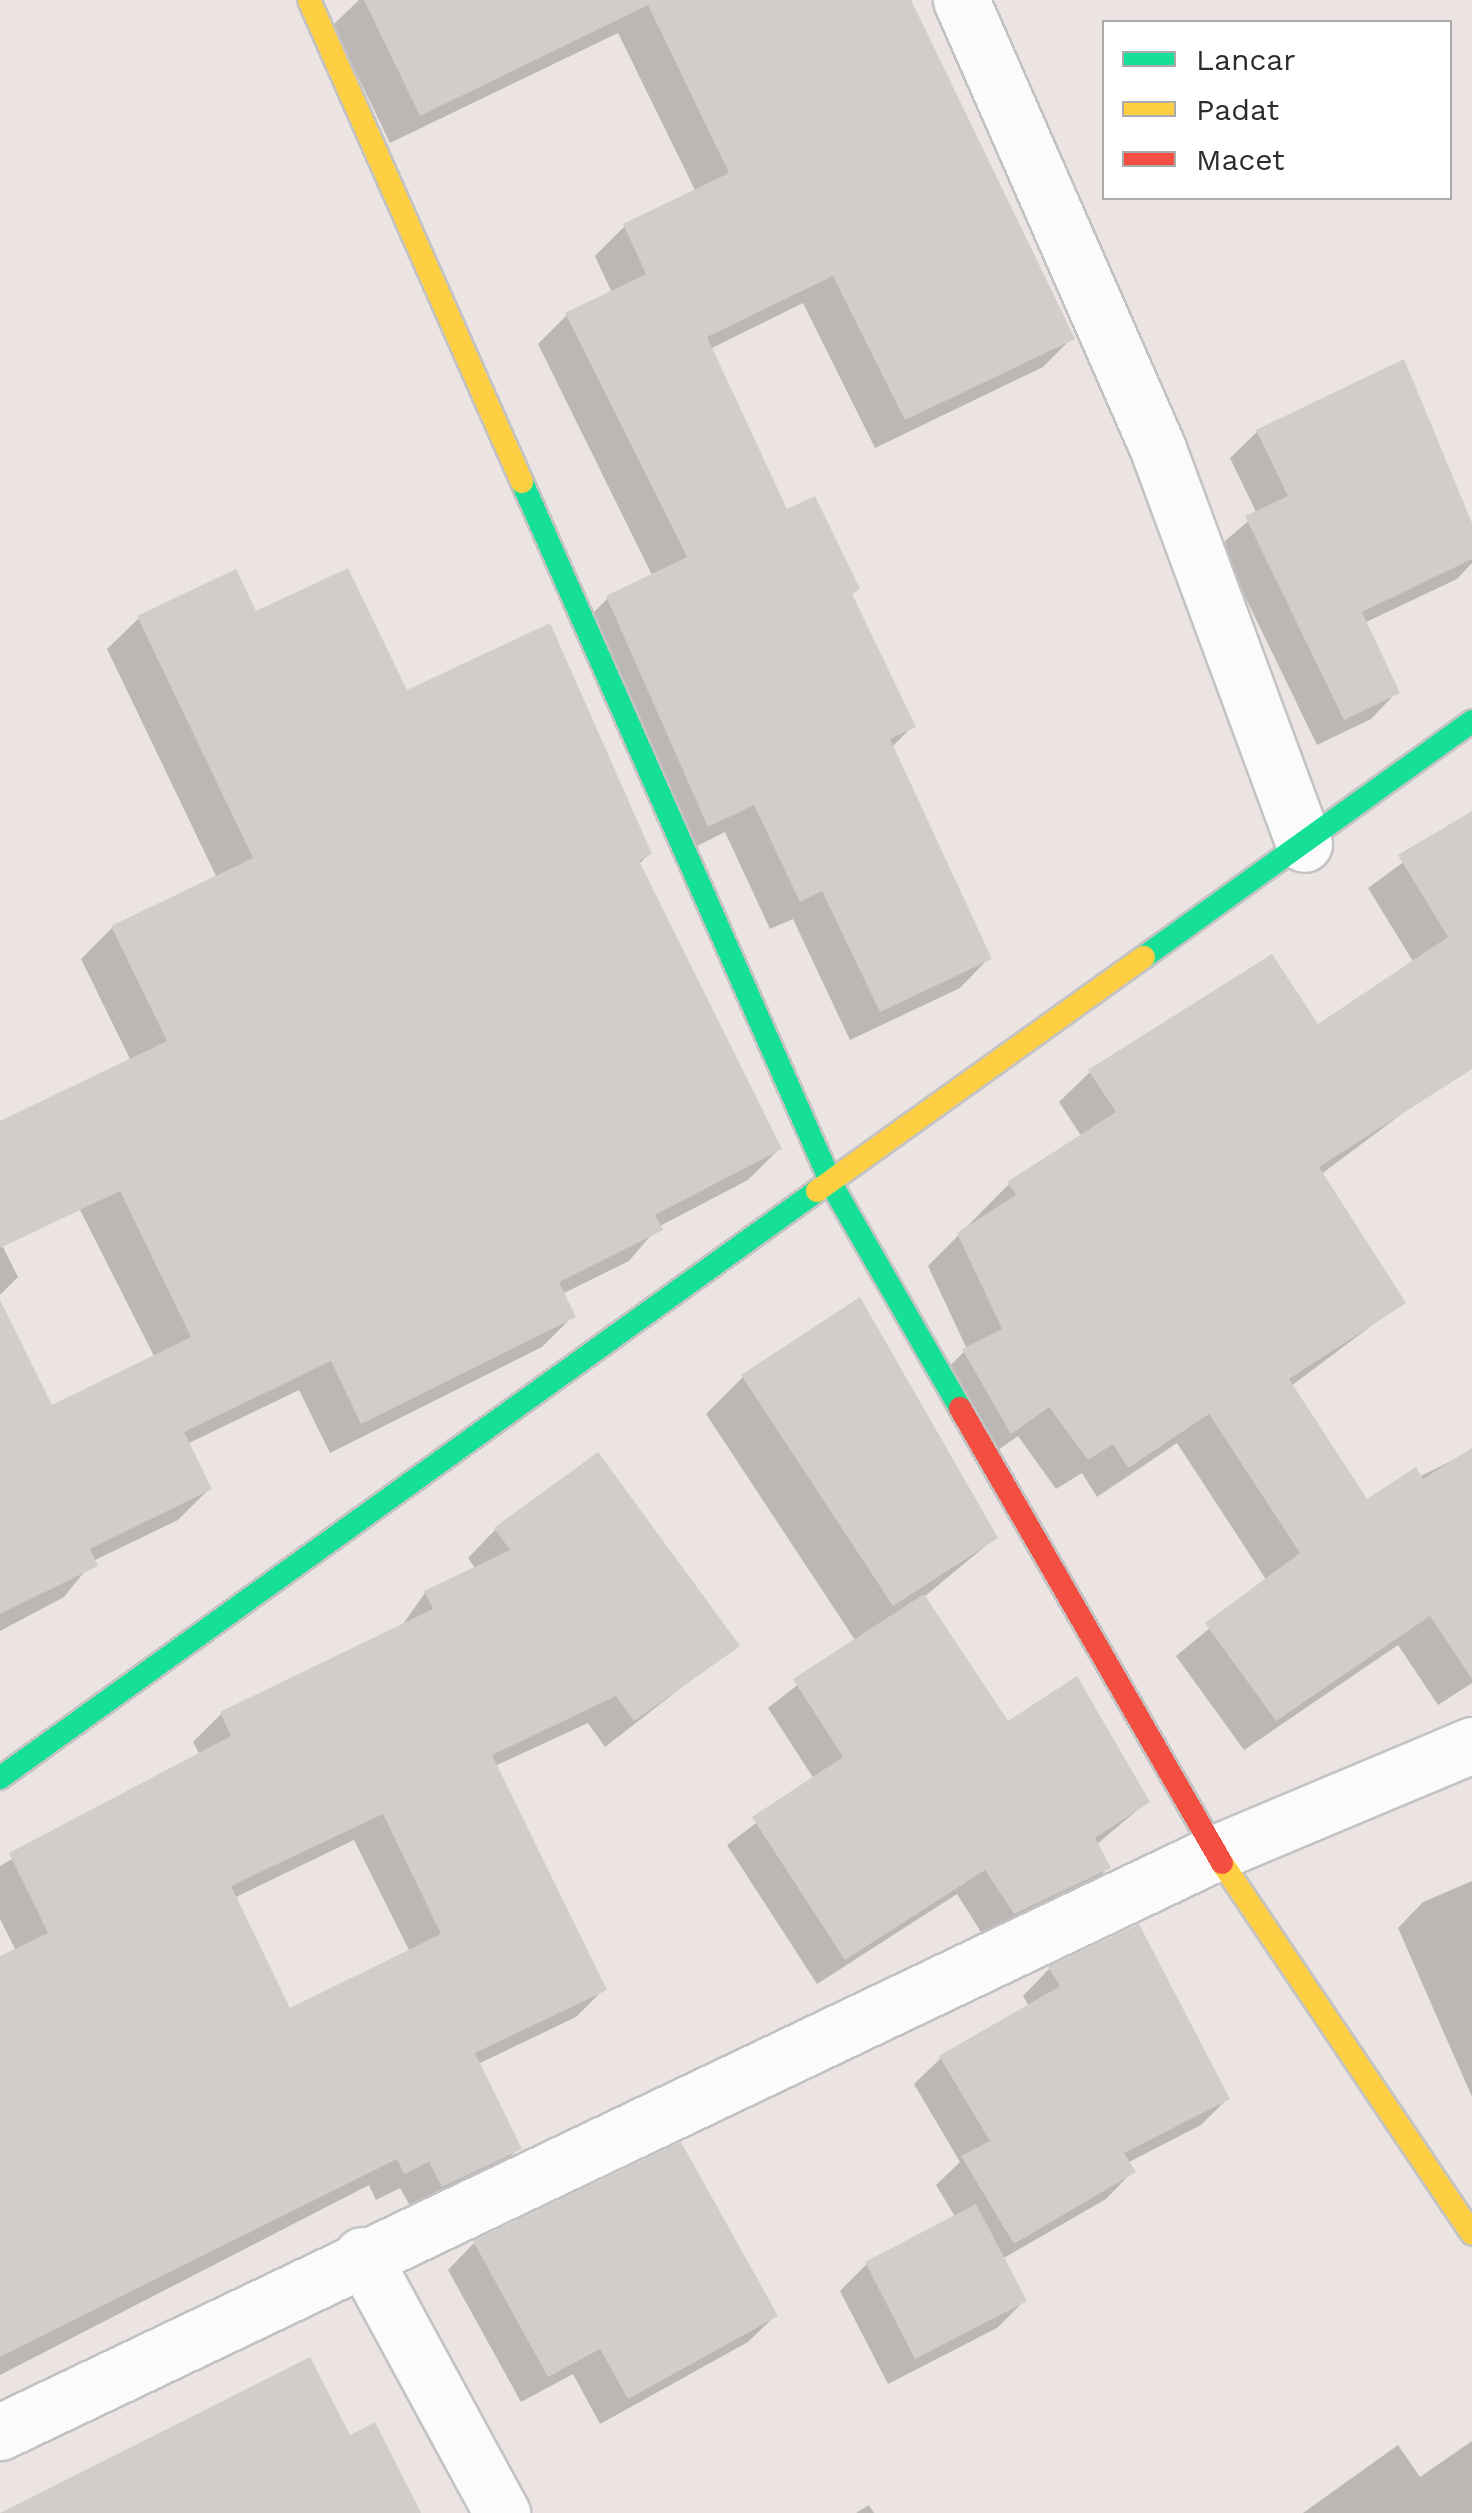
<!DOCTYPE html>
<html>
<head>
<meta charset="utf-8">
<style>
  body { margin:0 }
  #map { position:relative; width:1472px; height:2513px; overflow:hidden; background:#ebe4e2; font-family:"Work Sans",sans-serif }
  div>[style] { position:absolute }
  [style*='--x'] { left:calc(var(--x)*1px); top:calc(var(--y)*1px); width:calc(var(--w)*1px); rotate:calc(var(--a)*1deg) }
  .shadow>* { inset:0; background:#0003 }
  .building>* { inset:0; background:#d1cdcb }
  .roads { filter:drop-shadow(2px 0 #c4c3c4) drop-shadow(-2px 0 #c4c3c4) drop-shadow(0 2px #c4c3c4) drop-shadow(0 -2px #c4c3c4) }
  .street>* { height:55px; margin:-27.5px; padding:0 27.5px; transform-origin:27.5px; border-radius:27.5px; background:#fcfbfb }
  .fast>* { height:22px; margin:-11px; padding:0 11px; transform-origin:11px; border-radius:11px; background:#16e098 }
  .slow>* { height:22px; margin:-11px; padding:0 11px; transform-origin:11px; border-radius:11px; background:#ffcf43 }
  .jam>* { height:22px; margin:-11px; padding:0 11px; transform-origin:11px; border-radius:11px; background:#f24e42 }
  span { translate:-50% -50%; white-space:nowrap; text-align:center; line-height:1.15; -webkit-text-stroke:9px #fff; paint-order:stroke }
  .legend { position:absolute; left:1102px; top:20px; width:350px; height:180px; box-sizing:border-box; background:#fff; border:2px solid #ababab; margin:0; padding:12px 18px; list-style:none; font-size:30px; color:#2c2c2c }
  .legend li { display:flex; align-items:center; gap:20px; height:50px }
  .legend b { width:50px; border:2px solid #ababab }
</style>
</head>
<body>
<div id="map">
  <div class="shadow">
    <i style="clip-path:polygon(359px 0,906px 0,1072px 338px,1043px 367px,875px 448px,803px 303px,710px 349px,786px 513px,857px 589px,850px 596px,913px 726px,892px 747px,989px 958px,960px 988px,850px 1040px,793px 919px,770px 929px,725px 832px,679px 855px,578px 628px,608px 598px,653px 577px,538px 344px,567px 315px,612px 293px,595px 256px,625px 226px,696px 192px,618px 33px,390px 143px,333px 25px)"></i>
    <i style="clip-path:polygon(1257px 432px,1472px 525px,1472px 563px,1457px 579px,1364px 623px,1397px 692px,1371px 719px,1317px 745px,1220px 545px,1257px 514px,1230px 458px)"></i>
    <i style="clip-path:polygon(234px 572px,255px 614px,406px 693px,649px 854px,638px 865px,779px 1149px,748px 1180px,658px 1227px,629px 1261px,562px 1294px,573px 1316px,542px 1347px,330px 1453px,299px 1390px,187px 1444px,209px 1489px,178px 1520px,93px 1561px,64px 1597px,0 1631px,0 1305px,50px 1408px,155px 1358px,36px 1123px,131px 1061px,81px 959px,112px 928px,217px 878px,107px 649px,138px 619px)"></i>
    <i style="clip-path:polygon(1464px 818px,1472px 831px,1472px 1009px,1419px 1101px,1320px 1175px,1403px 1302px,1291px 1386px,1367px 1502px,1472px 1451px,1472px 1683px,1438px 1705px,1398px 1645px,1244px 1750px,1176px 1656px,1267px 1581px,1177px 1443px,1097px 1497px,1082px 1473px,1056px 1489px,1018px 1436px,979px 1463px,933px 1382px,967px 1349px,928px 1266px,1009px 1184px,1082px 1137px,1059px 1102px,1090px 1072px,1318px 1028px,1414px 963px,1368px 888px)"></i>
    <i style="clip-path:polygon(0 1241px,18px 1277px,0 1295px)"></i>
    <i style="clip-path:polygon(743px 1377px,995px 1538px,924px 1597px,1008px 1724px,1147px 1802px,1096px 1845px,1108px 1868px,1081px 1894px,986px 1940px,957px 1894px,817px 1984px,727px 1845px,814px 1779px,768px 1708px,855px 1640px,706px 1414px)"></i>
    <i style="clip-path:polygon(evenodd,598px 1455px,736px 1645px,605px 1747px,588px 1723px,495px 1766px,604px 1989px,576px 2017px,478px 2064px,519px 2148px,491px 2176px,414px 2213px,400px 2188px,376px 2200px,369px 2185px,0 2375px,0 1959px,16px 1951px,0 1919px,0 1866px,200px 1755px,193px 1742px,221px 1714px,401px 1627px,425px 1593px,476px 1569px,468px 1558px,495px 1530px,598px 1455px,354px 1840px,410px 1952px,289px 2011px,234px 1898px,354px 1840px)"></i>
    <i style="clip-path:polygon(1472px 1881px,1472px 2097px,1398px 1928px,1423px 1902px)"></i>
    <i style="clip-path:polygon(1138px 1927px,1227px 2099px,1201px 2125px,1127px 2163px,1132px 2172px,1106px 2199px,1002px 2259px,1024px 2301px,997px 2328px,888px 2384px,840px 2291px,867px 2264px,956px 2218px,936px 2185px,960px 2162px,914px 2084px,941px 2058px,1029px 2006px,1023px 1996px,1049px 1969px)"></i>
    <i style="clip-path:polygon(680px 2145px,775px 2316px,748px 2342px,600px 2424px,573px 2374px,521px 2402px,448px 2270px,474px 2243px)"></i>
    <i style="clip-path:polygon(1472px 2441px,1472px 2513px,1303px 2513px,1398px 2445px,1420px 2477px)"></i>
    <i style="clip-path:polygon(869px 2505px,874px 2513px,856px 2513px)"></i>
  </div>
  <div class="building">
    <i style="clip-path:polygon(364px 0,911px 0,1075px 339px,905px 420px,833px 276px,707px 337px,787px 509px,815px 496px,860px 589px,852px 594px,916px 727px,890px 739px,992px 959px,880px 1012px,822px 891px,800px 902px,754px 805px,708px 827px,606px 596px,687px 557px,565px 313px,646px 274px,623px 224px,729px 173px,648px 5px,420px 116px)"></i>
    <i style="clip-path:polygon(1404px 359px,1472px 523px,1472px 559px,1362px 612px,1400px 693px,1344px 720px,1245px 516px,1288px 496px,1256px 430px)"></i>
    <i style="clip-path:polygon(348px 568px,407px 690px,550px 623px,652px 854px,639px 861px,782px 1149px,655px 1215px,663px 1230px,559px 1282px,576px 1317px,361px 1424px,331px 1361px,184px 1432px,212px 1489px,90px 1549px,98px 1566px,0 1614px,0 1300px,52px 1405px,191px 1337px,120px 1191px,0 1248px,0 1121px,167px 1041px,111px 926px,253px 858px,137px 616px,236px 569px,256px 611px)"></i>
    <i style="clip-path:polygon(1472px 811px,1472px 1069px,1319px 1167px,1406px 1303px,1289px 1379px,1367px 1499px,1416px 1467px,1423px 1479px,1472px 1448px,1472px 1679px,1430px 1616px,1276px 1721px,1205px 1623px,1300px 1553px,1209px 1414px,1128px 1468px,1113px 1444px,1088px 1460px,1049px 1407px,1011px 1434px,962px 1349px,1002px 1329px,957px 1233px,1016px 1195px,1007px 1182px,1116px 1112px,1088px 1070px,1272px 954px,1318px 1024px,1448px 937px,1398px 855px)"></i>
    <i style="clip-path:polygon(860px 1297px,998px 1538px,893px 1606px,741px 1375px)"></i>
    <i style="clip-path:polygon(evenodd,598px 1452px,740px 1646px,634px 1721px,616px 1696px,492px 1755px,607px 1990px,475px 2053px,522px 2149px,442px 2187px,429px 2162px,404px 2174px,397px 2159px,0 2357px,0 1956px,48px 1933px,9px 1853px,231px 1736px,220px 1712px,433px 1609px,424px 1591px,510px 1550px,494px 1528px,598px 1452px,383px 1814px,441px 1934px,290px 2008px,231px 1886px,383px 1814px)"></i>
    <i style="clip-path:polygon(924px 1594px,1008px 1721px,1077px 1676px,1150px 1802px,1095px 1838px,1111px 1868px,1014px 1914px,985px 1870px,845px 1960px,752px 1817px,843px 1757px,793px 1679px)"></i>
    <i style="clip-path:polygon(1139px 1924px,1230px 2099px,1124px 2153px,1136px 2172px,1014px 2244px,961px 2156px,990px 2141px,939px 2056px,1060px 1986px,1048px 1967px)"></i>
    <i style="clip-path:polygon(681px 2142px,778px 2316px,628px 2399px,600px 2349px,548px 2377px,473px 2241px)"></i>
    <i style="clip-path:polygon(976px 2204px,1027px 2301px,915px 2359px,865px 2262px)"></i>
    <i style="clip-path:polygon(310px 2357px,350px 2435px,375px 2422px,421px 2513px,0 2513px)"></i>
  </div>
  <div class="roads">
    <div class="street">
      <i style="--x:961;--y:0;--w:490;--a:66.3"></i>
      <i style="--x:1158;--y:449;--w:421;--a:69.7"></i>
      <i style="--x:362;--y:2255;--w:294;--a:61.5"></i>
      <i style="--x:0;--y:2432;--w:1346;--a:-25.48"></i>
      <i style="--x:1215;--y:1853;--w:279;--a:-22.8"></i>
    </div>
    <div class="fast">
      <i style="--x:522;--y:482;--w:771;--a:66.2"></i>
      <i style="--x:833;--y:1187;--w:255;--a:60.1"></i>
      <i style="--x:1144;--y:957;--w:404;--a:-35.7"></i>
      <i style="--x:0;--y:1778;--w:1006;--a:-35.7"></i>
    </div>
    <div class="slow">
      <i style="--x:309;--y:0;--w:527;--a:66.16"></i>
      <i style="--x:817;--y:1191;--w:402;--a:-35.6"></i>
      <i style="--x:1222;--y:1863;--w:447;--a:56"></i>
    </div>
    <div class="jam">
      <i style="--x:960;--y:1408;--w:525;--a:60.07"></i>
    </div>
  </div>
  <ul class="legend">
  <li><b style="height:12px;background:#16e098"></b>Lancar</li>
  <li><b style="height:12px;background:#ffcf43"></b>Padat</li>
  <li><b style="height:12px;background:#f24e42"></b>Macet</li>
  </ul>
</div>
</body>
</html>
